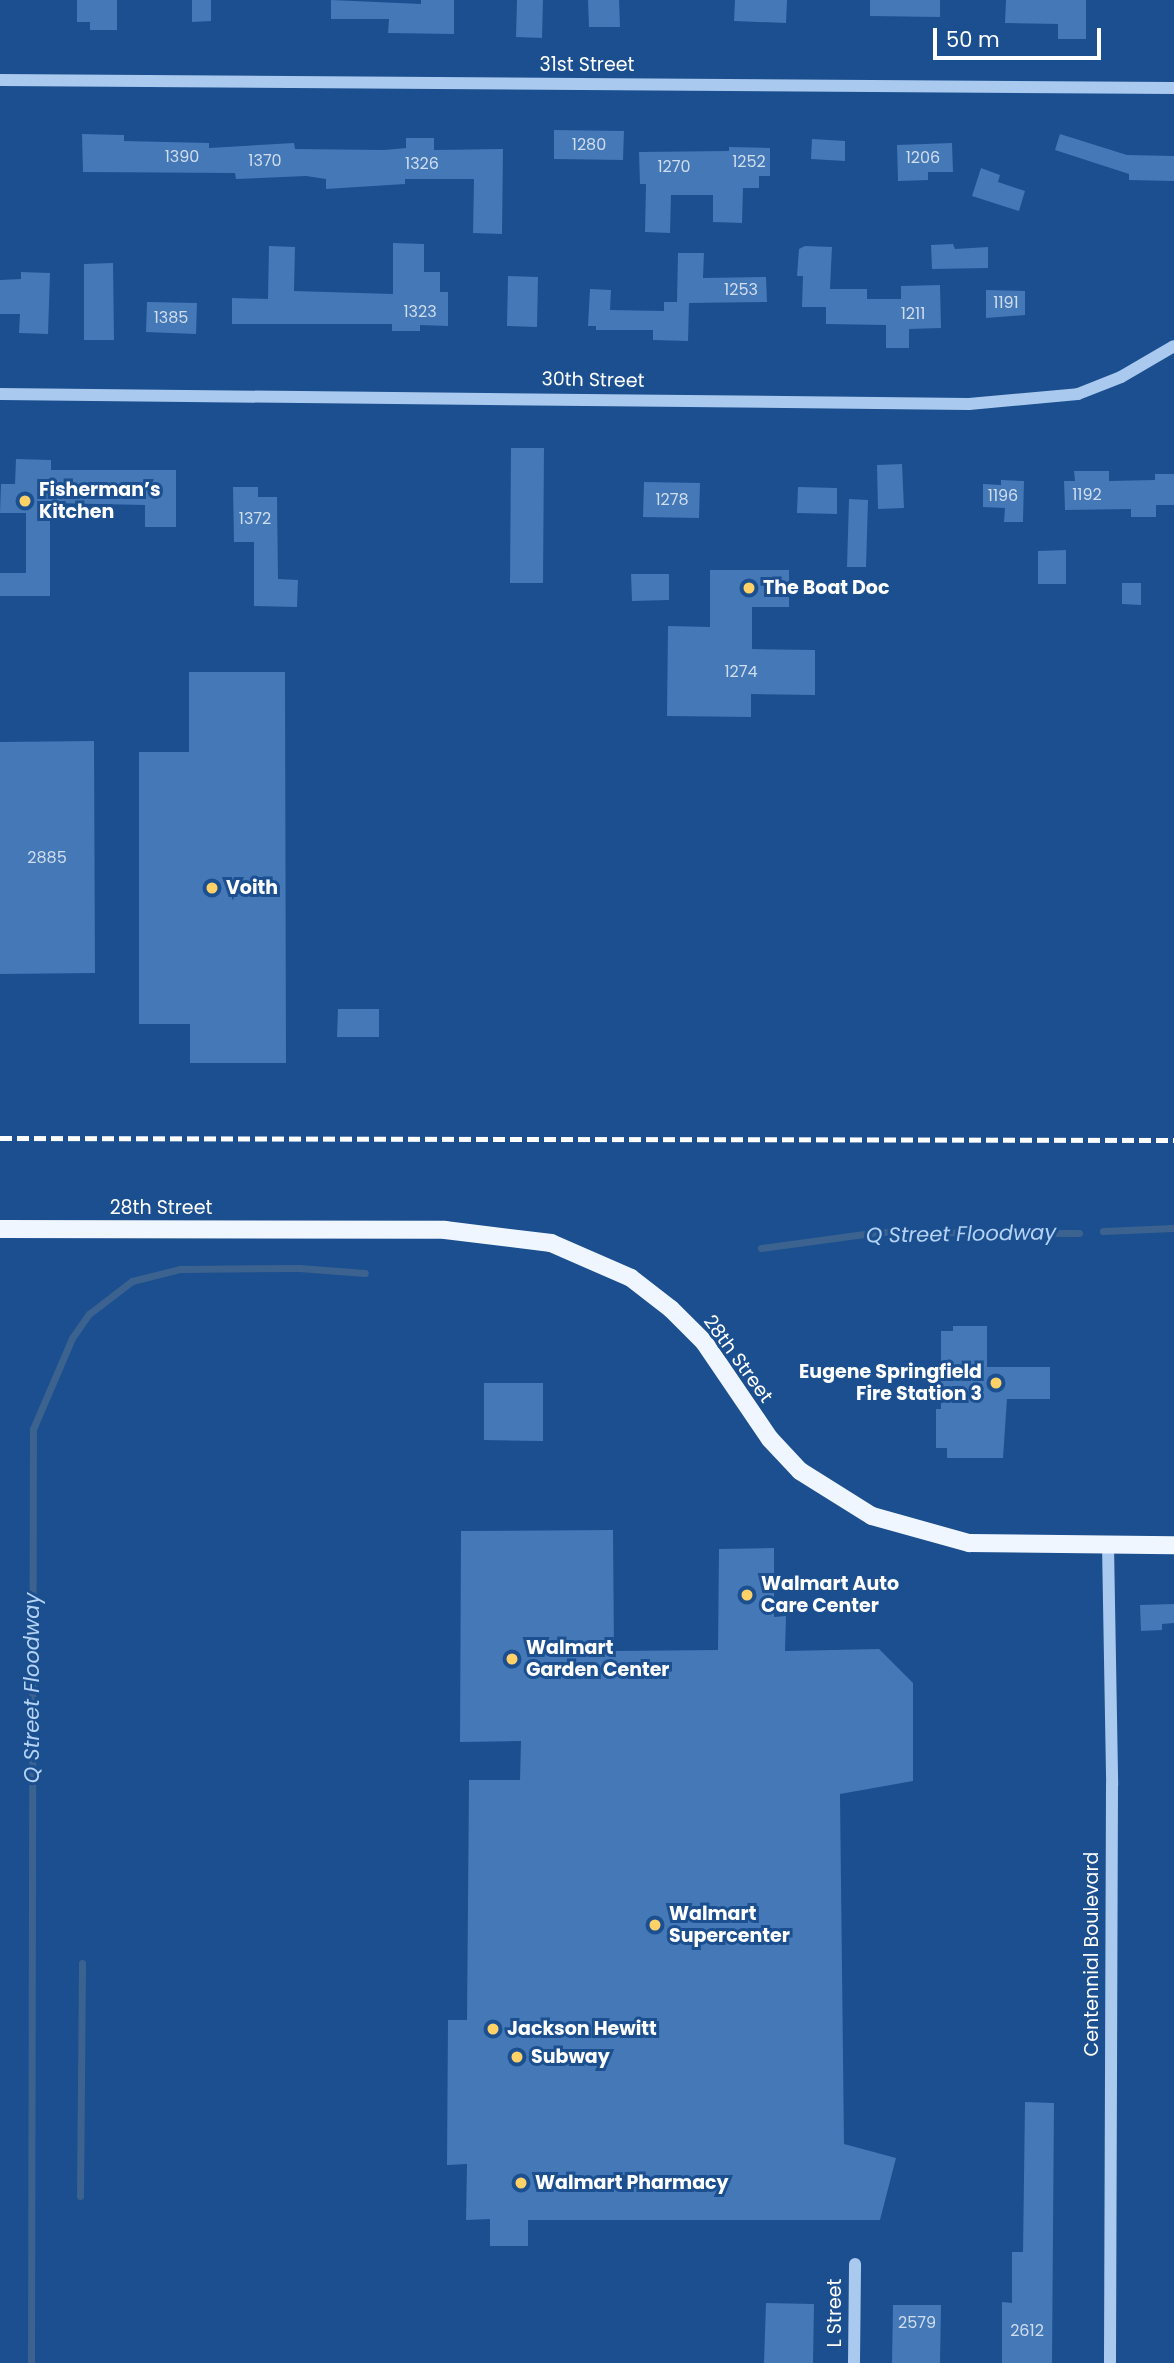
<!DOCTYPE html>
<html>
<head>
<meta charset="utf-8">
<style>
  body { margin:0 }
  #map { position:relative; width:1174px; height:2363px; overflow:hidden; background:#1b4f8f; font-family:Poppins,sans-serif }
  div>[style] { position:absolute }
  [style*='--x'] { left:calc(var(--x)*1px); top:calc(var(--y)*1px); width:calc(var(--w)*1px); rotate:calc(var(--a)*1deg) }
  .stream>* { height:7px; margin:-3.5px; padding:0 3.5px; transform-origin:3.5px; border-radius:3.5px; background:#3c6290 }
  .building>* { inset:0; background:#4478b7 }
  .minor>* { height:12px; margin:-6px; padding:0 6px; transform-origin:6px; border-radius:6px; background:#a9c9ee }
  .major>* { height:18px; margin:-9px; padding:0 9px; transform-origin:9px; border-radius:9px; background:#f0f6ff }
  .rail>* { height:5px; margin-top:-2.5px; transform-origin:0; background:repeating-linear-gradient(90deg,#fff 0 12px,transparent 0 17px) }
  .dots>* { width:19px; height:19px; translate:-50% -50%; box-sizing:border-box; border:4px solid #1b4f8f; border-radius:50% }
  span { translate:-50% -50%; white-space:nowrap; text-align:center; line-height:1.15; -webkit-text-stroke:6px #1b4f8f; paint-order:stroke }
  .number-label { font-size:16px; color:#d0dded }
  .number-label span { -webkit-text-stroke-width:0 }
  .street-label { font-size:19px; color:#fff }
  .poi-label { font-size:19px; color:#fff; font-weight:700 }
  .left { translate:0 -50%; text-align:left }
  .right { translate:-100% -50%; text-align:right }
  .water-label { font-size:21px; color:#b5d3f5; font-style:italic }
  .scale { position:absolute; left:933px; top:28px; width:168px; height:32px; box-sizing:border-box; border:4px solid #fff; border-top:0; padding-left:9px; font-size:21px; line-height:24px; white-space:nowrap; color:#fff; -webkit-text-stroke:5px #1b4f8f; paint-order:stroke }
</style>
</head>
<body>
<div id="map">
  <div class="stream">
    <i style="--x:1103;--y:1231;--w:71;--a:-2.4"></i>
    <i style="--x:761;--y:1248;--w:119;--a:-7.7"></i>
    <i style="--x:879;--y:1232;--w:200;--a:0.3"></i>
    <i style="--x:80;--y:2196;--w:233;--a:-89.5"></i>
    <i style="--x:31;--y:2363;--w:934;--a:-89.88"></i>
    <i style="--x:33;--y:1429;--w:99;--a:-66.8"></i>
    <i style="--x:72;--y:1338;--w:29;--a:-55"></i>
    <i style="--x:89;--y:1314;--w:54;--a:-37.5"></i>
    <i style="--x:132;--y:1281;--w:49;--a:-14"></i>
    <i style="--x:180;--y:1269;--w:119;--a:-0.5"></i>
    <i style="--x:299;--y:1268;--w:66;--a:4.3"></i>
  </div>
  <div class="building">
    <i style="clip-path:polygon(77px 0,117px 0,117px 30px,90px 30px,90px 22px,77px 22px)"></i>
    <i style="clip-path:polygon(192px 0,211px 0,211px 21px,192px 22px)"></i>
    <i style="clip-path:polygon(331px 0,421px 4px,421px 0,454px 0,454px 34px,388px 33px,389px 19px,331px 19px)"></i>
    <i style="clip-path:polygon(517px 0,543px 0,542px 38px,516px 37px)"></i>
    <i style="clip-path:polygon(588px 0,619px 0,620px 27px,589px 27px)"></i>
    <i style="clip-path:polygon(735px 0,787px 0,786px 23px,734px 21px)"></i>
    <i style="clip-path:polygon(870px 0,940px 0,940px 17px,870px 16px)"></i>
    <i style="clip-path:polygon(1006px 0,1086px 0,1086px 39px,1058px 39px,1058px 24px,1005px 23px)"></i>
    <i style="clip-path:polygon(554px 130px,624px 131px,623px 160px,554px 159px)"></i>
    <i style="clip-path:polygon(82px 134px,124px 135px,124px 141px,209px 143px,209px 148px,294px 143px,295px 149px,384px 150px,406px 148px,406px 138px,434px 138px,434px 150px,503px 149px,502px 234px,473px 233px,474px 179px,405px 179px,405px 184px,326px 189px,326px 179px,306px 176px,236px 179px,235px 173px,83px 172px)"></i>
    <i style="clip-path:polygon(1060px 134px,1127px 155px,1174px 156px,1174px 181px,1129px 180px,1129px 174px,1055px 150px)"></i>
    <i style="clip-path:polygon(812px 139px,845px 141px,845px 161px,811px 159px)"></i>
    <i style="clip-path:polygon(952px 143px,953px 172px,928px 172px,928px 180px,898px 181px,897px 145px)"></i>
    <i style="clip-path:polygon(729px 147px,770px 148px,770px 176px,759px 176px,759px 188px,743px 188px,742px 223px,713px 222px,713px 195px,671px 195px,670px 233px,645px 232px,646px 184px,640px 184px,639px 152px,729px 151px)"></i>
    <i style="clip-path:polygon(981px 168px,1000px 175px,998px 182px,1025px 191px,1019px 211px,972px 196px)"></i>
    <i style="clip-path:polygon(393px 243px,424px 244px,424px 272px,440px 272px,440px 292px,448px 292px,448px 326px,420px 325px,420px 331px,392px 331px,392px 324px,232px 324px,232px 298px,268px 299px,269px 246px,295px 247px,294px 291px,393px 294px)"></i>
    <i style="clip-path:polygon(953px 244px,955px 249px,988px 247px,988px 268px,932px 269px,931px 245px)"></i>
    <i style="clip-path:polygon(805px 246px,832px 247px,830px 289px,867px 289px,867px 299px,901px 299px,901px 286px,940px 285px,941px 328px,909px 329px,909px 348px,886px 348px,886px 325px,826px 324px,826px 307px,802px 307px,803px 276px,797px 276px,799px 249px)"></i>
    <i style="clip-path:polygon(678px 253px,704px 253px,703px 278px,766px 277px,767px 302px,689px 303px,688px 341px,653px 340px,653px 330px,596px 330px,596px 326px,588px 326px,590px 289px,611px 290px,610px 310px,664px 311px,664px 302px,677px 302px)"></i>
    <i style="clip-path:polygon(113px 263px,114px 340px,84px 340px,84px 264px)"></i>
    <i style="clip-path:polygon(21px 272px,50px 273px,48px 334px,19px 333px,20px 314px,0 314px,0 280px,21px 279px)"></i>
    <i style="clip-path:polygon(508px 276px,538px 277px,537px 327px,507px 326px)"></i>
    <i style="clip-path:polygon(986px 290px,1025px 291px,1025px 315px,986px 318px)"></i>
    <i style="clip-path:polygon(147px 302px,197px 303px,196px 334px,146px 332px)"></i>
    <i style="clip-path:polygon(511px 448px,544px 448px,543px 583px,510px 583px)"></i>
    <i style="clip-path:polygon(16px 459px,51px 460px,51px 470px,176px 470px,176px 527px,145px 527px,145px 505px,50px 503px,50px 596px,0 596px,0 573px,26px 573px,26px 513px,0 513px,1px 484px,15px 484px)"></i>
    <i style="clip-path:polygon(902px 464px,904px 508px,878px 509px,877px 465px)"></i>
    <i style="clip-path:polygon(1074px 471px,1109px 471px,1109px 481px,1155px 480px,1155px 474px,1174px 474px,1174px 505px,1156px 505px,1156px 517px,1131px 517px,1131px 509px,1065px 510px,1064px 481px,1075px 481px)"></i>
    <i style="clip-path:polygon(1001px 480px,1024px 481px,1023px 522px,1004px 522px,1005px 508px,983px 507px,983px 484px,1001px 485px)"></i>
    <i style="clip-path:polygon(644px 482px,700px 483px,699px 518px,643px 517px)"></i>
    <i style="clip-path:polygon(233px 487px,258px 487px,258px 497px,277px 497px,278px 579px,298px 580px,297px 607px,254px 606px,254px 542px,234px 542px)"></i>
    <i style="clip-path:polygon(798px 487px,837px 488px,837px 514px,797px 513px)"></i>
    <i style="clip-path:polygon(849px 499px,868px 500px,866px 567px,847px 567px)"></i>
    <i style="clip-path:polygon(1066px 550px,1066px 584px,1038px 584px,1038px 551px)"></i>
    <i style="clip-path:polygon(710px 570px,789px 570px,789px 607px,752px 607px,752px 649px,815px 650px,815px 695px,751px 694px,751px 717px,667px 716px,668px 626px,710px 627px)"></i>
    <i style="clip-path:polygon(631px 574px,669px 574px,669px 600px,632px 601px)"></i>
    <i style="clip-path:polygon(1122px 583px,1141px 583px,1141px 605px,1122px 604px)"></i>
    <i style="clip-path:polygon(189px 672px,285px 672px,286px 1063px,190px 1063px,190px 1024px,139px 1024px,139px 752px,189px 752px)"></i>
    <i style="clip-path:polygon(94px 741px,95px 973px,0 974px,0 742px)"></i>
    <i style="clip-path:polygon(338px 1009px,379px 1009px,379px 1037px,337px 1037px)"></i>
    <i style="clip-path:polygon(953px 1326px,987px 1326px,987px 1367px,1050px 1367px,1050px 1399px,1007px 1399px,1003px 1458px,947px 1458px,947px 1448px,936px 1448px,936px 1409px,941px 1409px,941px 1331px,953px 1331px)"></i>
    <i style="clip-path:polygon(484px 1383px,543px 1383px,543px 1441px,484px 1440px)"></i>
    <i style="clip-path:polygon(613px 1530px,614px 1651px,718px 1650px,719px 1549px,774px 1548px,774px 1617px,786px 1616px,785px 1651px,879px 1649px,913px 1683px,913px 1781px,840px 1794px,844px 2144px,896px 2158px,880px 2220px,528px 2220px,528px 2246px,490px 2246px,490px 2219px,466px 2220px,467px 2164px,447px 2165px,448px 2020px,467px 2020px,469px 1780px,520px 1780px,521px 1741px,460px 1742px,461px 1531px)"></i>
    <i style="clip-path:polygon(1174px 1604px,1174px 1623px,1162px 1624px,1162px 1630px,1141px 1631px,1140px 1605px)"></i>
    <i style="clip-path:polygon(1025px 2102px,1054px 2103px,1052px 2363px,1002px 2363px,1002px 2302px,1012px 2303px,1012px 2252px,1023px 2252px)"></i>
    <i style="clip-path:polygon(766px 2303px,814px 2304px,813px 2363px,764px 2363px)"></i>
    <i style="clip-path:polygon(893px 2305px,941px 2305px,940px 2363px,892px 2363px)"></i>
  </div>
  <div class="minor">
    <i style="--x:0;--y:80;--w:1174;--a:0.39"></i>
    <i style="--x:0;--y:394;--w:969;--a:0.59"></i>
    <i style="--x:969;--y:404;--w:109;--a:-5.2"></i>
    <i style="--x:1078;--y:394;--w:46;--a:-21.6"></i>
    <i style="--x:1121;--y:377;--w:61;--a:-30.3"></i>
    <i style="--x:1108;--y:1545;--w:240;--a:89"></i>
    <i style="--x:1112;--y:1785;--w:578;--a:90.2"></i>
    <i style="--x:854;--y:2363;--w:99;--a:-89.4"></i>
  </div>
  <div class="major">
    <i style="--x:0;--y:1229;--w:445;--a:0.1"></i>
    <i style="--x:445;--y:1230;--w:107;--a:7"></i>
    <i style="--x:551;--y:1243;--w:87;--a:23.6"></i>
    <i style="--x:631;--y:1278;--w:51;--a:37.8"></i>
    <i style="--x:671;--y:1309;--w:47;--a:45"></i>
    <i style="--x:704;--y:1342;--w:117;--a:55.8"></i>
    <i style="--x:770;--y:1439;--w:44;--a:46.8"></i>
    <i style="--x:800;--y:1471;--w:85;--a:32"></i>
    <i style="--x:872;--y:1516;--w:101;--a:15.6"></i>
    <i style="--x:969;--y:1543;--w:205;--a:0.6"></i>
  </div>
  <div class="rail">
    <i style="--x:0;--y:1138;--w:1174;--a:0.1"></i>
  </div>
  <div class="dots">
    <i style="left:25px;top:501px;background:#ffd166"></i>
    <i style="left:749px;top:588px;background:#ffd166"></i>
    <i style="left:212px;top:888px;background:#ffd166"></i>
    <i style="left:996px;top:1383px;background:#ffd166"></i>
    <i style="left:747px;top:1595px;background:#ffd166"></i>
    <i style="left:512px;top:1659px;background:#ffd166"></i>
    <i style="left:655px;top:1925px;background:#ffd166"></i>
    <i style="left:493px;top:2029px;background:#ffd166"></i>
    <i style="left:517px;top:2057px;background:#ffd166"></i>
    <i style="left:521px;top:2183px;background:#ffd166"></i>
  </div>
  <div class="number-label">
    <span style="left:589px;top:145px">1280</span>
    <span style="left:182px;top:157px">1390</span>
    <span style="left:923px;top:158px">1206</span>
    <span style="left:265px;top:161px">1370</span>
    <span style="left:749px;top:162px">1252</span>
    <span style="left:422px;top:164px">1326</span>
    <span style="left:674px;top:167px">1270</span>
    <span style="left:741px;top:290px">1253</span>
    <span style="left:1006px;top:303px">1191</span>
    <span style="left:420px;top:312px">1323</span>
    <span style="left:913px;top:314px">1211</span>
    <span style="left:171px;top:318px">1385</span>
    <span style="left:1087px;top:495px">1192</span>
    <span style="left:1003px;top:496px">1196</span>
    <span style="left:672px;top:500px">1278</span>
    <span style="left:255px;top:519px">1372</span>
    <span style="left:741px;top:672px">1274</span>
    <span style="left:47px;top:858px">2885</span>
    <span style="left:917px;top:2323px">2579</span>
    <span style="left:1027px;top:2331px">2612</span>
  </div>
  <div class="street-label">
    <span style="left:587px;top:65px">31st Street</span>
    <span style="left:593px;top:380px;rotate:1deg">30th Street</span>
    <span style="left:161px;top:1208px">28th Street</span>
    <span style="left:738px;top:1359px;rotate:54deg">28th Street</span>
    <span style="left:1092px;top:1954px;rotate:-90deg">Centennial Boulevard</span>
    <span style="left:835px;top:2313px;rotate:-90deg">L Street</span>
  </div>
  <div class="poi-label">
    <span class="left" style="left:39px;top:501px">Fisherman’s<br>Kitchen</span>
    <span class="left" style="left:763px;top:588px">The Boat Doc</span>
    <span class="left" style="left:226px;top:888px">Voith</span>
    <span class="right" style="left:982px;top:1383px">Eugene Springfield<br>Fire Station 3</span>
    <span class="left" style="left:761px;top:1595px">Walmart Auto<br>Care Center</span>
    <span class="left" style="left:526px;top:1659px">Walmart<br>Garden Center</span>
    <span class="left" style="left:669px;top:1925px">Walmart<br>Supercenter</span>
    <span class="left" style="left:507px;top:2029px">Jackson Hewitt</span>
    <span class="left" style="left:531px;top:2057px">Subway</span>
    <span class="left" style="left:535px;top:2183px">Walmart Pharmacy</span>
  </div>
  <div class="water-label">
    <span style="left:961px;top:1234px;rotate:-1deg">Q Street Floodway</span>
    <span style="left:32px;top:1688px;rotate:-90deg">Q Street Floodway</span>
  </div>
  <div class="scale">50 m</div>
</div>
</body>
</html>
